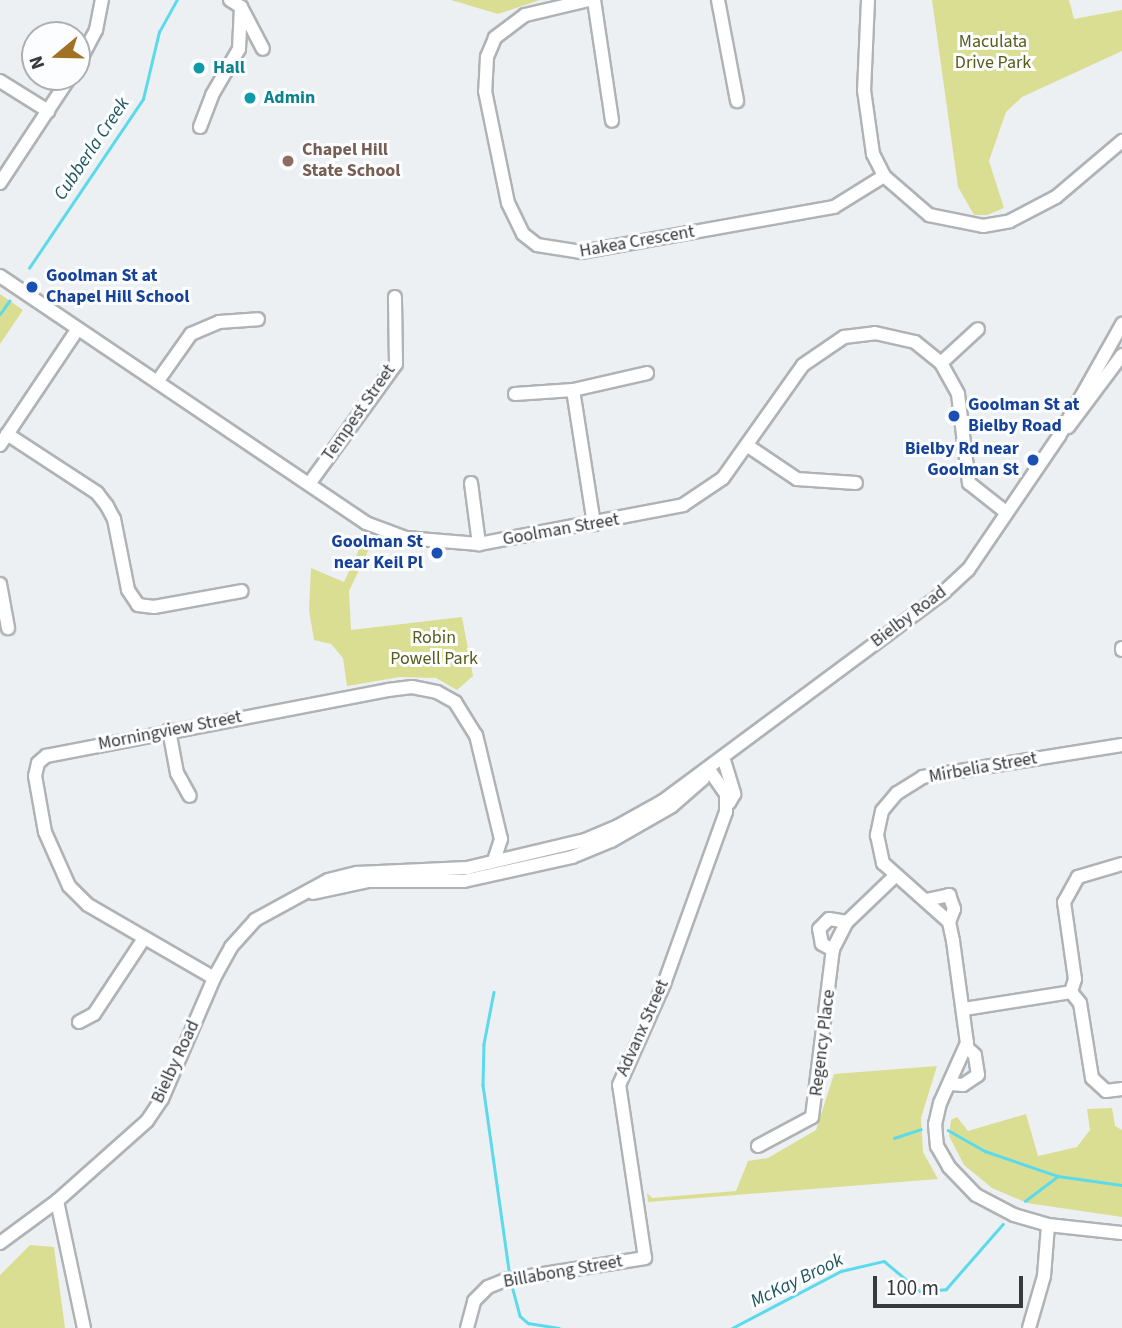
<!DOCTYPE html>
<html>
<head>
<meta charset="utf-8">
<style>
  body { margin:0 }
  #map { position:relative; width:1122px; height:1328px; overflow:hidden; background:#edf0f3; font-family:"Source Sans 3",sans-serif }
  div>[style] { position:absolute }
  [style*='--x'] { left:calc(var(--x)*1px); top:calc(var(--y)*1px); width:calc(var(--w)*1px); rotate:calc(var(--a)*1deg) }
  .green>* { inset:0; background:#dade92 }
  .stream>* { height:2.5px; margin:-1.25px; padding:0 1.25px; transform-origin:1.25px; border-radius:1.25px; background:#5bdaec }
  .roads { filter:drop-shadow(2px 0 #b0b3b5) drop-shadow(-2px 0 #b0b3b5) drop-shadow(0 2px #b0b3b5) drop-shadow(0 -2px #b0b3b5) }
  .minor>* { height:12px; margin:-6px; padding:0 6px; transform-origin:6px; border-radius:6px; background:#fff }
  .dots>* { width:19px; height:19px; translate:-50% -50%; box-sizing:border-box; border:4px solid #fbfdff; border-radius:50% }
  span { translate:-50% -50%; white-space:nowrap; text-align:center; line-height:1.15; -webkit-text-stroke:6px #fbfdff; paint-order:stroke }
  .park-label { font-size:18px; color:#5a5c1a }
  .culture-label { font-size:18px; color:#0d838f; font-weight:700 }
  .left { translate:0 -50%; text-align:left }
  .education-label { font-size:18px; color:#785e54; font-weight:700 }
  .street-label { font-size:18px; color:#38393a }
  .transit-label { font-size:18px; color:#164399; font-weight:700 }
  .right { translate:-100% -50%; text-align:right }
  .water-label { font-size:19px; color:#1f555d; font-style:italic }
  .north { position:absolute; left:21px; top:21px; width:70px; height:70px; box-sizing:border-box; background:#fbfdff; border:2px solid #adafb0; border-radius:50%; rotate:251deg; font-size:19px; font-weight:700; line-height:28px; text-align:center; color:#38393a }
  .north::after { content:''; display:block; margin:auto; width:24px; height:32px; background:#a17225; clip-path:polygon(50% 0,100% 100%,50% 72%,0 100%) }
  .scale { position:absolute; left:873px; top:1276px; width:150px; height:32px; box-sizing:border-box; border:4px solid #38393a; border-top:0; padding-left:9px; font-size:21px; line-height:24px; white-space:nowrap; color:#38393a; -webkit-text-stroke:5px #fbfdff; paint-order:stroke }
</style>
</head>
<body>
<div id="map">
  <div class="green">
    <i style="clip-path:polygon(451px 0,540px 0,498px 14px)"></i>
    <i style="clip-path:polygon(932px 0,1069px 0,1074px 19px,1122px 10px,1122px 51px,1022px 97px,1006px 112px,989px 161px,1004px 208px,987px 215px,974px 215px,958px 187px)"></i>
    <i style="clip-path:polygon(0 294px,23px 310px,0 344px)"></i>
    <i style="clip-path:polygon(363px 541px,372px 543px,349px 591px,351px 630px,462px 617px,473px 676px,457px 690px,436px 678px,400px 677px,347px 686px,343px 658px,331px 644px,314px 640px,309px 610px,311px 568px,344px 582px)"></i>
    <i style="clip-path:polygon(937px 1066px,921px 1118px,923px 1152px,938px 1179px,648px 1202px,647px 1193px,652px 1198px,736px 1191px,748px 1161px,768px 1158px,816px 1130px,834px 1074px)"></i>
    <i style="clip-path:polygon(1112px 1108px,1115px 1126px,1122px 1130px,1122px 1217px,1027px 1203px,992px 1188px,964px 1165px,949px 1136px,951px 1120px,957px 1117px,968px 1131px,1026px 1114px,1038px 1156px,1077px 1147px,1090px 1130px,1087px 1109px)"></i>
    <i style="clip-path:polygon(30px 1245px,54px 1247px,65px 1328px,0 1328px,0 1275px)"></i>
  </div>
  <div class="stream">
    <i style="--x:29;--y:268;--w:204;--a:-56"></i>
    <i style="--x:143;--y:99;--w:69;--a:-76.6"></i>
    <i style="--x:159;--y:32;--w:37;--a:-61"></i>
    <i style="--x:0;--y:314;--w:16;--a:-55"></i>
    <i style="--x:494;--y:992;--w:53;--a:100.9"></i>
    <i style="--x:484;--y:1044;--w:41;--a:91.4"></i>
    <i style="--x:483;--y:1085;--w:193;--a:82"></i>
    <i style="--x:948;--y:1130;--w:43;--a:29.6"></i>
    <i style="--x:985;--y:1151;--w:77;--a:18.9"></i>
    <i style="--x:1058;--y:1176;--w:65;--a:8"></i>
    <i style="--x:894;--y:1138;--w:28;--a:-18"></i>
    <i style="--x:1025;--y:1201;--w:41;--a:-37.1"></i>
    <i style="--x:511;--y:1282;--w:35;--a:75"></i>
    <i style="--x:520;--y:1316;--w:11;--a:41"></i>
    <i style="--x:528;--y:1323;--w:31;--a:9"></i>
    <i style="--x:732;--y:1328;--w:123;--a:-27.6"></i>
    <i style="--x:841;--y:1271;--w:44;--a:-13.1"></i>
    <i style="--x:884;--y:1261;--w:47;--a:39.8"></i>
    <i style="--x:920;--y:1291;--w:26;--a:-4"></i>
    <i style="--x:946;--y:1289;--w:86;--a:-48.8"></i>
  </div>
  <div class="roads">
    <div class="minor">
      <i style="--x:230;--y:0;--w:13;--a:32"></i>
      <i style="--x:241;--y:7;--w:47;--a:62.4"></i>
      <i style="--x:589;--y:0;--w:66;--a:166.8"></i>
      <i style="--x:525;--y:15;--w:38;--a:143"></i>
      <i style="--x:495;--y:38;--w:21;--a:113"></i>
      <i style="--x:487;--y:57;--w:34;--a:93"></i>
      <i style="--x:485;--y:91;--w:114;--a:78.4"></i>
      <i style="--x:508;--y:203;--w:34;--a:64"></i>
      <i style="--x:523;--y:234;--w:18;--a:38"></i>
      <i style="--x:537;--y:245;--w:45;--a:9"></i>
      <i style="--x:581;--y:252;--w:257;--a:-10.1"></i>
      <i style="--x:834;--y:207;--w:59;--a:-31.8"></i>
      <i style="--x:594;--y:0;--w:122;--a:81.5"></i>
      <i style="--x:718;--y:0;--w:103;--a:79.3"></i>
      <i style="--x:868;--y:0;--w:90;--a:92.5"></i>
      <i style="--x:864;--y:90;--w:65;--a:82"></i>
      <i style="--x:873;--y:154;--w:25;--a:63"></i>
      <i style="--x:884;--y:176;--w:60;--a:40.9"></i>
      <i style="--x:929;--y:215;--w:55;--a:11.5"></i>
      <i style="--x:983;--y:226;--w:27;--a:-10"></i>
      <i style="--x:1010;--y:221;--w:52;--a:-27.6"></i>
      <i style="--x:1056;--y:197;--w:87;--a:-40.3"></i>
      <i style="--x:77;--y:66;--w:41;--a:-62.2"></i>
      <i style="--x:96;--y:30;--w:31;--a:-79"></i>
      <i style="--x:0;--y:81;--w:57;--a:32"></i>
      <i style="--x:200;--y:127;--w:34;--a:-69"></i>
      <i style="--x:212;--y:95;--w:53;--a:-59.6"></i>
      <i style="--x:239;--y:49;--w:42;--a:-87.3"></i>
      <i style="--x:0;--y:183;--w:127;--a:-56.6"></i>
      <i style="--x:0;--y:276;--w:442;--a:34"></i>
      <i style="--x:366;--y:523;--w:43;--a:20.6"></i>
      <i style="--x:406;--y:538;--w:73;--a:4.7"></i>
      <i style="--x:479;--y:544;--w:208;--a:-10.8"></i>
      <i style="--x:683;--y:505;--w:48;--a:-34"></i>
      <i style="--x:723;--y:478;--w:138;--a:-54.7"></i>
      <i style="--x:803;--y:365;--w:50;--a:-34.3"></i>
      <i style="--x:844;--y:337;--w:31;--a:-7"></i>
      <i style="--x:875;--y:333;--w:41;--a:12.7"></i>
      <i style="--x:915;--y:342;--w:33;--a:39"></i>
      <i style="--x:941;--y:363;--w:35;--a:61"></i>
      <i style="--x:958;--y:394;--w:90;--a:83"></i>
      <i style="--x:969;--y:483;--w:48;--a:38.3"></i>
      <i style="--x:941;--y:363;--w:50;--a:-42.6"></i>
      <i style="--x:157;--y:382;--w:59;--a:-54.7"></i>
      <i style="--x:191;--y:334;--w:30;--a:-23"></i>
      <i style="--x:219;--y:322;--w:39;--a:-4"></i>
      <i style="--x:573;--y:390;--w:136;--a:81.1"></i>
      <i style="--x:515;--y:394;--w:58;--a:-3.9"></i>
      <i style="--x:573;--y:390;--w:76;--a:-12.9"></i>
      <i style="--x:1068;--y:427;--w:90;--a:-53.1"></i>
      <i style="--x:7;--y:434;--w:108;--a:33.2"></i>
      <i style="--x:97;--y:493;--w:16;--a:52"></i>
      <i style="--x:107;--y:506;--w:15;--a:62"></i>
      <i style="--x:114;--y:519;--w:72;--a:78.8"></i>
      <i style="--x:128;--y:590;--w:18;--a:56"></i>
      <i style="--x:138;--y:605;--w:16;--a:7"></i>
      <i style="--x:154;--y:607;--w:89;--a:-10.3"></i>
      <i style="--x:0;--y:445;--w:138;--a:-56.2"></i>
      <i style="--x:748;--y:446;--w:59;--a:34"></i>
      <i style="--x:797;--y:479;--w:59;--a:3.9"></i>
      <i style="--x:471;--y:483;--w:62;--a:82.5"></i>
      <i style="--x:309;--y:484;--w:148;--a:-54.1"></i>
      <i style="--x:396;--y:364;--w:67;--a:-90.9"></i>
      <i style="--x:0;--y:584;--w:45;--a:79.7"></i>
      <i style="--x:1122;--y:648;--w:2;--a:90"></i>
      <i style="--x:169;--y:730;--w:44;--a:79.5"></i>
      <i style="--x:177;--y:773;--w:26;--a:61"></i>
      <i style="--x:1122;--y:745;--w:202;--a:170.9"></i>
      <i style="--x:923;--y:777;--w:31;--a:148"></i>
      <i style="--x:897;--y:793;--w:23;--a:130"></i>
      <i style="--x:882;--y:811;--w:25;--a:102"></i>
      <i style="--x:877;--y:835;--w:29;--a:78"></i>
      <i style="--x:883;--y:863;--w:89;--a:41.8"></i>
      <i style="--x:949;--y:922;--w:19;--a:78"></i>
      <i style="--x:953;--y:941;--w:103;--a:82.2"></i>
      <i style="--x:967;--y:1043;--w:66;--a:114.2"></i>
      <i style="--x:940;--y:1103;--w:22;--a:103"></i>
      <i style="--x:935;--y:1124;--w:22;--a:85"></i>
      <i style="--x:937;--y:1146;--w:24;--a:60"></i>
      <i style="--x:949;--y:1167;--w:39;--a:46"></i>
      <i style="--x:976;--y:1195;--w:43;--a:27.8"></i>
      <i style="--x:1014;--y:1215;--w:35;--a:16"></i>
      <i style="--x:1048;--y:1225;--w:74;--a:6.2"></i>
      <i style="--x:723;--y:757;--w:39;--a:73"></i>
      <i style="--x:734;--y:794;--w:10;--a:119"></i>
      <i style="--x:1122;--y:864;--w:46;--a:163.5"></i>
      <i style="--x:1078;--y:877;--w:29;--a:119"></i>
      <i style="--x:1064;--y:902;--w:78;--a:81.9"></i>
      <i style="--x:1075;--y:979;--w:14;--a:107"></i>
      <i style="--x:1071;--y:992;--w:14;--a:51"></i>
      <i style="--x:1080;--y:1003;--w:76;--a:80.9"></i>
      <i style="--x:1092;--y:1078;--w:19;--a:43"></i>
      <i style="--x:1106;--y:1091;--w:16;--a:-7"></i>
      <i style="--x:313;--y:893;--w:56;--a:-12.3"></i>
      <i style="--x:368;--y:881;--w:96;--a:0"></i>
      <i style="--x:464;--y:881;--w:111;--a:-12.5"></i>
      <i style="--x:572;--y:857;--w:42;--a:-22.3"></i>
      <i style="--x:611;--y:841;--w:70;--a:-29.8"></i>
      <i style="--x:672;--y:806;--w:41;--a:-41.1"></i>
      <i style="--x:926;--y:900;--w:24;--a:-12"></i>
      <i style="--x:949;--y:895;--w:15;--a:70"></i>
      <i style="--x:954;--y:909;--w:14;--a:111"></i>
      <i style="--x:833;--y:950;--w:13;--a:-151"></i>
      <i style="--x:822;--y:944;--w:15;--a:-101"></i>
      <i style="--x:819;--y:929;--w:14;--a:-45"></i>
      <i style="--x:829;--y:919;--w:18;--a:9"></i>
      <i style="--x:214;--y:978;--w:146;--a:-149.9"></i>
      <i style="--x:88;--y:905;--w:27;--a:-135"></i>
      <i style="--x:69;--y:886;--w:59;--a:-114"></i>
      <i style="--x:45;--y:832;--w:57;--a:-100.1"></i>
      <i style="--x:35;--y:776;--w:13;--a:-77"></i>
      <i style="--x:38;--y:763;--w:11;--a:-41"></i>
      <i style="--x:46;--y:756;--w:348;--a:-10.9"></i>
      <i style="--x:388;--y:690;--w:24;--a:-7"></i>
      <i style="--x:412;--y:687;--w:25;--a:11"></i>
      <i style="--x:437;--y:692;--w:21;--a:29"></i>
      <i style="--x:455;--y:702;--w:39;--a:58"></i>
      <i style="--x:476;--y:735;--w:107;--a:76.5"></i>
      <i style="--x:501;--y:839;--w:23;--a:108"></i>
      <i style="--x:964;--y:1009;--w:108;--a:-9"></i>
      <i style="--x:79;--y:1022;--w:17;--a:-28"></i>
      <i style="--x:94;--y:1014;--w:89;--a:-56.5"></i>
      <i style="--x:951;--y:1084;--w:12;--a:5"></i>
      <i style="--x:963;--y:1085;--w:18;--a:-34"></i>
      <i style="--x:978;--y:1075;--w:20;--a:-99"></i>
      <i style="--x:975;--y:1055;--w:12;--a:-138"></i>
      <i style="--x:758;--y:1146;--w:61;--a:-28.2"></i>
      <i style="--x:812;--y:1117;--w:169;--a:-82.9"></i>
      <i style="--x:833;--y:949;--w:30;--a:-63"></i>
      <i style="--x:847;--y:922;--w:65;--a:-43.8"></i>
      <i style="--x:57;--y:1201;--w:130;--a:78"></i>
      <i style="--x:0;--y:1243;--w:71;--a:-36.4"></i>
      <i style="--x:57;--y:1201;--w:120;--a:-41.6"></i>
      <i style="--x:147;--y:1121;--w:27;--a:-56"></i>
      <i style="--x:162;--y:1099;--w:132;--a:-66.7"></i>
      <i style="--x:214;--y:978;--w:35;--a:-61"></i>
      <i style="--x:231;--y:947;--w:36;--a:-48"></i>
      <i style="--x:255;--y:920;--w:83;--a:-28.7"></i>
      <i style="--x:328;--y:880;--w:30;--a:-14"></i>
      <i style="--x:357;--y:873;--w:110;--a:-2.6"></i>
      <i style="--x:467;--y:868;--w:121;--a:-13.3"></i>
      <i style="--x:585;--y:840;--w:36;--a:-23"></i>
      <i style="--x:618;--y:826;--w:51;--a:-29.1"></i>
      <i style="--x:663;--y:801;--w:350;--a:-36.6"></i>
      <i style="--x:944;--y:592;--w:33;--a:-43"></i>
      <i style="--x:968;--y:570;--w:162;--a:-55.8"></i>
      <i style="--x:1059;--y:436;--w:129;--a:-60.6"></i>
      <i style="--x:467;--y:1328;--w:28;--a:-75"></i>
      <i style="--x:474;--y:1301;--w:20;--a:-45"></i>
      <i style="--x:488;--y:1287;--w:18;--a:-22"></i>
      <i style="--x:505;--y:1280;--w:142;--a:-8.9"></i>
      <i style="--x:645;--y:1258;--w:175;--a:-98.5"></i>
      <i style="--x:619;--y:1085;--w:111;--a:-66"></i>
      <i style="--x:664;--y:984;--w:183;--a:-70.2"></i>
      <i style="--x:726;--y:812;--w:18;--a:-90"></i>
      <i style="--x:726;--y:794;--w:28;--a:-125"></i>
      <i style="--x:1029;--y:1328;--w:54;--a:-73.9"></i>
      <i style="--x:1044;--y:1276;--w:51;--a:-85.5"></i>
    </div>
  </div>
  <div class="dots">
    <i style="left:199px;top:68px;background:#0f9aa8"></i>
    <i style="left:250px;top:98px;background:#0f9aa8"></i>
    <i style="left:288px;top:161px;background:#8d6e63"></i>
    <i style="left:32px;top:287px;background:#1a4fb4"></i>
    <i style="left:954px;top:416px;background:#1a4fb4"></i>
    <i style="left:1033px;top:460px;background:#1a4fb4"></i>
    <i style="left:437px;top:553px;background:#1a4fb4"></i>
  </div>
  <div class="park-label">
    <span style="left:993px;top:53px">Maculata<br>Drive Park</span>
    <span style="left:434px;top:649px">Robin<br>Powell Park</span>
  </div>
  <div class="culture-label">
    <span class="left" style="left:213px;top:68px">Hall</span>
    <span class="left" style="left:264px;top:98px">Admin</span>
  </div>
  <div class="education-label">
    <span class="left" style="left:302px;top:161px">Chapel Hill<br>State School</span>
  </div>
  <div class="street-label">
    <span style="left:637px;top:242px;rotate:-10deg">Hakea Crescent</span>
    <span style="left:359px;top:413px;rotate:-55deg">Tempest Street</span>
    <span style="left:561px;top:530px;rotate:-10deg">Goolman Street</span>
    <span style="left:909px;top:617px;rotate:-37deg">Bielby Road</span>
    <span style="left:170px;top:731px;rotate:-11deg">Morningview Street</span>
    <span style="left:983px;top:768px;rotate:-10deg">Mirbelia Street</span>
    <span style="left:643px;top:1028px;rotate:-66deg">Advanx Street</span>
    <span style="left:823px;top:1043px;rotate:-83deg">Regency Place</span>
    <span style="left:176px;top:1062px;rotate:-65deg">Bielby Road</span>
    <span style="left:563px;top:1272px;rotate:-10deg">Billabong Street</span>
  </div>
  <div class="transit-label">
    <span class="left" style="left:46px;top:287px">Goolman St at<br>Chapel Hill School</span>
    <span class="left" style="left:968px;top:416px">Goolman St at<br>Bielby Road</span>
    <span class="right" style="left:1019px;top:460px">Bielby Rd near<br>Goolman St</span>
    <span class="right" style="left:423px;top:553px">Goolman St<br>near Keil Pl</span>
  </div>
  <div class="water-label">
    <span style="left:92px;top:149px;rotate:-56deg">Cubberla Creek</span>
    <span style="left:797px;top:1281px;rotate:-26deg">McKay Brook</span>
  </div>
  <div class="north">N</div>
  <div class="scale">100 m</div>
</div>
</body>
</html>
